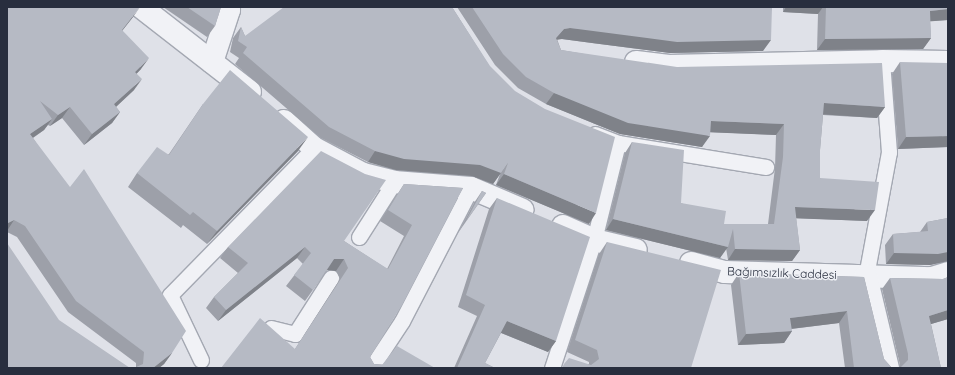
<!DOCTYPE html>
<html>
<head>
<meta charset="utf-8">
<style>
  body { margin:0 }
  #map { position:relative; width:955px; height:375px; overflow:hidden; background:#dfe1e8; font-family:Quicksand,sans-serif }
  div>[style] { position:absolute }
  [style*='--x'] { left:calc(var(--x)*1px); top:calc(var(--y)*1px); width:calc(var(--w)*1px); rotate:calc(var(--a)*1deg) }
  .roads { filter:drop-shadow(1px 0 #a4a8b2) drop-shadow(-1px 0 #a4a8b2) drop-shadow(0 1px #a4a8b2) drop-shadow(0 -1px #a4a8b2) }
  .lane>* { height:15px; margin:-7.5px; padding:0 7.5px; transform-origin:7.5px; border-radius:7.5px; background:#f1f2f6 }
  .street>* { height:22px; margin:-11px; padding:0 11px; transform-origin:11px; border-radius:11px; background:#f1f2f6 }
  .wall>* { inset:0; background:#9da0a9 }
  .shaded-wall>* { inset:0; background:#7f8289 }
  .building>* { inset:0; background:#b6bac4 }
  span { translate:-50% -50%; white-space:nowrap; text-align:center; line-height:1.15; -webkit-text-stroke:3px #eef0f5; paint-order:stroke }
  .street-label { font-size:12px; color:#282e3e }
  .frame { position:absolute; inset:0; border:8px solid #282e3e; pointer-events:none }
</style>
</head>
<body>
<div id="map">
  <div class="roads">
    <div class="lane">
      <i style="--x:595;--y:134;--w:25;--a:21"></i>
      <i style="--x:618;--y:143;--w:150;--a:9.2"></i>
      <i style="--x:359;--y:237;--w:65;--a:-57.5"></i>
      <i style="--x:866;--y:276;--w:126;--a:-79.5"></i>
      <i style="--x:889;--y:152;--w:91;--a:-94.4"></i>
      <i style="--x:271;--y:328;--w:25;--a:14"></i>
      <i style="--x:295;--y:334;--w:67;--a:-57.3"></i>
      <i style="--x:201;--y:360;--w:72;--a:-115.5"></i>
      <i style="--x:170;--y:295;--w:206;--a:-45.6"></i>
      <i style="--x:371;--y:368;--w:56;--a:-56.6"></i>
      <i style="--x:402;--y:321;--w:150;--a:-62.6"></i>
      <i style="--x:552;--y:368;--w:135;--a:-71.8"></i>
      <i style="--x:594;--y:240;--w:100;--a:-76.1"></i>
    </div>
    <div class="street">
      <i style="--x:141;--y:7;--w:138;--a:37.9"></i>
      <i style="--x:212;--y:62;--w:55;--a:-71.9"></i>
      <i style="--x:229;--y:10;--w:4;--a:-124"></i>
      <i style="--x:636;--y:62;--w:33;--a:7"></i>
      <i style="--x:669;--y:66;--w:213;--a:-1.3"></i>
      <i style="--x:882;--y:61;--w:66;--a:0.9"></i>
      <i style="--x:284;--y:121;--w:40;--a:42"></i>
      <i style="--x:314;--y:148;--w:55;--a:28"></i>
      <i style="--x:363;--y:174;--w:32;--a:14"></i>
      <i style="--x:394;--y:182;--w:77;--a:4.5"></i>
      <i style="--x:471;--y:188;--w:56;--a:22.9"></i>
      <i style="--x:563;--y:226;--w:34;--a:24"></i>
      <i style="--x:594;--y:240;--w:43;--a:13.4"></i>
      <i style="--x:691;--y:263;--w:35;--a:15"></i>
      <i style="--x:725;--y:272;--w:207;--a:1.7"></i>
      <i style="--x:932;--y:278;--w:17;--a:-17"></i>
      <i style="--x:866;--y:276;--w:95;--a:76.6"></i>
    </div>
  </div>
  <div class="wall">
    <i style="clip-path:polygon(7px 7px,11px 8px,133px 17px,122px 31px,141px 69px,136px 74px,134px 90px,116px 107px,120px 112px,112px 123px,84px 145px,62px 118px,50px 126px,48px 125px,44px 130px,33px 138px,172px 353px,164px 364px,159px 368px,134px 368px,136px 367px,136px 363px,68px 312px,17px 237px,7px 232px)"></i>
    <i style="clip-path:polygon(163px 7px,221px 7px,215px 26px,207px 37px)"></i>
    <i style="clip-path:polygon(452px 7px,589px 224px,496px 185px,500px 174px,493px 184px,472px 176px,396px 170px,368px 162px,321px 138px,235px 64px,239px 58px,230px 52px,233px 38px,241px 27px,245px 36px)"></i>
    <i style="clip-path:polygon(457px 7px,772px 7px,763px 51px,670px 53px,562px 39px,557px 39px,561px 50px,885px 107px,877px 118px,823px 115px,820px 150px,820px 178px,867px 221px,796px 218px,800px 250px,792px 261px,728px 260px,726px 248px,720px 258px,606px 230px,625px 153px,632px 142px,681px 203px,724px 224px,768px 224px,775px 168px,776px 135px,710px 132px,702px 147px,620px 134px,546px 104px,518px 88px,495px 65px)"></i>
    <i style="clip-path:polygon(783px 7px,948px 7px,948px 20px,930px 21px,931px 38px,923px 49px,817px 50px,818px 14px,783px 12px)"></i>
    <i style="clip-path:polygon(900px 62px,948px 147px,898px 149px,892px 74px)"></i>
    <i style="clip-path:polygon(203px 104px,298px 151px,207px 244px,183px 225px,181px 228px,128px 187px,137px 173px,169px 154px)"></i>
    <i style="clip-path:polygon(404px 184px,463px 188px,370px 357px,374px 364px,435px 368px,221px 368px,295px 349px,340px 279px,336px 271px,327px 270px,305px 301px,286px 286px,303px 264px,297px 258px,218px 321px,206px 308px,214px 297px,238px 273px,220px 258px,228px 247px,344px 241px,387px 269px,404px 236px,380px 221px)"></i>
    <i style="clip-path:polygon(482px 191px,486px 193px,458px 233px,474px 203px)"></i>
    <i style="clip-path:polygon(497px 198px,556px 341px,548px 352px,501px 333px,485px 363px,495px 368px,454px 368px,477px 316px,458px 307px,489px 209px)"></i>
    <i style="clip-path:polygon(948px 218px,948px 261px,930px 265px,886px 264px,885px 245px,893px 234px,920px 232px,927px 222px)"></i>
    <i style="clip-path:polygon(607px 242px,691px 368px,562px 368px,589px 364px,589px 362px,567px 352px,599px 254px)"></i>
    <i style="clip-path:polygon(739px 273px,864px 277px,884px 359px,892px 368px,845px 368px,839px 323px,791px 329px,792px 331px,784px 343px,738px 345px,731px 285px)"></i>
    <i style="clip-path:polygon(948px 277px,948px 319px,931px 324px,941px 368px,900px 368px,900px 365px,882px 289px,890px 278px,943px 279px)"></i>
  </div>
  <div class="shaded-wall">
    <i style="clip-path:polygon(140px 7px,133px 17px,114px 41px,122px 30px)"></i>
    <i style="clip-path:polygon(786px 7px,823px 7px,818px 14px,783px 12px)"></i>
    <i style="clip-path:polygon(948px 9px,948px 20px,922px 22px,930px 11px)"></i>
    <i style="clip-path:polygon(570px 28px,771px 40px,763px 51px,670px 53px,562px 39px,556px 40px,556px 38px,564px 29px)"></i>
    <i style="clip-path:polygon(931px 38px,923px 49px,817px 50px,825px 39px)"></i>
    <i style="clip-path:polygon(149px 58px,141px 69px,127px 84px,135px 72px)"></i>
    <i style="clip-path:polygon(142px 79px,134px 90px,106px 116px,114px 104px)"></i>
    <i style="clip-path:polygon(554px 93px,710px 136px,702px 147px,620px 134px,546px 104px)"></i>
    <i style="clip-path:polygon(824px 103px,885px 107px,877px 118px,817px 114px)"></i>
    <i style="clip-path:polygon(70px 107px,62px 118px,50px 126px,58px 115px)"></i>
    <i style="clip-path:polygon(120px 112px,112px 123px,84px 145px,92px 134px)"></i>
    <i style="clip-path:polygon(52px 119px,44px 130px,22px 145px,30px 134px)"></i>
    <i style="clip-path:polygon(711px 121px,784px 124px,776px 135px,703px 132px)"></i>
    <i style="clip-path:polygon(948px 136px,948px 147px,898px 149px,906px 137px)"></i>
    <i style="clip-path:polygon(308px 137px,298px 151px,207px 244px,217px 231px)"></i>
    <i style="clip-path:polygon(375px 151px,508px 163px,493px 184px,472px 176px,396px 170px,368px 162px)"></i>
    <i style="clip-path:polygon(504px 174px,596px 213px,589px 224px,496px 185px)"></i>
    <i style="clip-path:polygon(795px 207px,875px 210px,867px 221px,787px 218px)"></i>
    <i style="clip-path:polygon(613px 219px,728px 247px,720px 258px,606px 230px)"></i>
    <i style="clip-path:polygon(14px 220px,7px 231px,7px 223px,8px 223px)"></i>
    <i style="clip-path:polygon(305px 247px,297px 258px,218px 321px,226px 310px)"></i>
    <i style="clip-path:polygon(735px 249px,800px 250px,792px 261px,728px 260px)"></i>
    <i style="clip-path:polygon(948px 252px,948px 261px,930px 265px,886px 264px,894px 253px)"></i>
    <i style="clip-path:polygon(334px 259px,344px 259px,336px 271px,327px 270px)"></i>
    <i style="clip-path:polygon(948px 310px,948px 319px,921px 327px,929px 316px)"></i>
    <i style="clip-path:polygon(847px 311px,839px 323px,782px 330px,790px 318px)"></i>
    <i style="clip-path:polygon(507px 321px,556px 341px,548px 352px,499px 332px)"></i>
    <i style="clip-path:polygon(792px 331px,784px 343px,738px 345px,746px 334px)"></i>
    <i style="clip-path:polygon(172px 353px,164px 364px,159px 368px,153px 368px)"></i>
  </div>
  <div class="building">
    <i style="clip-path:polygon(7px 7px,11px 7px,11px 8px,20px 7px,140px 7px,122px 30px,149px 58px,135px 72px,142px 79px,114px 104px,120px 112px,92px 134px,70px 107px,58px 115px,40px 101px,52px 119px,30px 134px,70px 187px,84px 169px,186px 331px,172px 353px,153px 368px,134px 368px,143px 364px,144px 352px,76px 301px,25px 226px,14px 220px,8px 223px,7px 224px)"></i>
    <i style="clip-path:polygon(187px 7px,221px 7px,215px 26px)"></i>
    <i style="clip-path:polygon(284px 7px,452px 7px,490px 66px,515px 91px,545px 109px,615px 137px,596px 213px,504px 174px,508px 163px,501px 173px,480px 165px,404px 159px,375px 151px,329px 127px,243px 53px,247px 47px,238px 41px,241px 27px,245px 36px)"></i>
    <i style="clip-path:polygon(472px 7px,772px 7px,771px 40px,677px 42px,570px 28px,564px 29px,556px 38px,561px 50px,677px 67px,882px 63px,885px 107px,824px 103px,820px 150px,820px 178px,879px 182px,875px 210px,795px 207px,800px 250px,735px 249px,733px 229px,728px 247px,613px 219px,632px 142px,684px 150px,681px 203px,726px 211px,724px 224px,774px 224px,783px 157px,784px 124px,711px 121px,710px 136px,628px 123px,554px 93px,526px 77px,503px 54px)"></i>
    <i style="clip-path:polygon(826px 7px,948px 7px,948px 9px,930px 11px,931px 38px,825px 39px)"></i>
    <i style="clip-path:polygon(900px 62px,948px 63px,948px 136px,906px 137px)"></i>
    <i style="clip-path:polygon(230px 70px,308px 137px,217px 231px,193px 212px,190px 215px,137px 173px,157px 147px,169px 155px,203px 104px)"></i>
    <i style="clip-path:polygon(321px 151px,365px 174px,386px 180px,344px 241px,388px 269px,412px 225px,388px 210px,404px 184px,463px 188px,402px 305px,370px 357px,374px 364px,382px 365px,397px 346px,435px 368px,221px 368px,260px 318px,295px 349px,348px 268px,344px 259px,334px 259px,313px 290px,294px 275px,311px 253px,305px 247px,226px 310px,214px 297px,248px 263px,228px 247px)"></i>
    <i style="clip-path:polygon(482px 191px,486px 193px,466px 221px)"></i>
    <i style="clip-path:polygon(497px 198px,590px 237px,556px 341px,507px 321px,485px 363px,495px 368px,457px 368px,485px 305px,466px 295px)"></i>
    <i style="clip-path:polygon(948px 218px,948px 252px,938px 254px,894px 253px,893px 234px,928px 231px,927px 222px)"></i>
    <i style="clip-path:polygon(607px 242px,721px 270px,691px 368px,562px 368px,564px 364px,569px 358px,591px 365px,599px 359px,597px 350px,575px 340px)"></i>
    <i style="clip-path:polygon(7px 243px,59px 320px,130px 368px,7px 368px)"></i>
    <i style="clip-path:polygon(739px 273px,864px 277px,884px 359px,892px 368px,854px 368px,847px 311px,790px 318px,792px 331px,746px 334px)"></i>
    <i style="clip-path:polygon(948px 277px,948px 310px,929px 316px,941px 368px,900px 368px,908px 360px,908px 354px,890px 278px,943px 279px)"></i>
  </div>
  <div class="street-label">
    <span style="left:782px;top:273px;rotate:2deg">Bağımsızlık Caddesi</span>
  </div>
  <div class="frame"></div>
</div>
</body>
</html>
